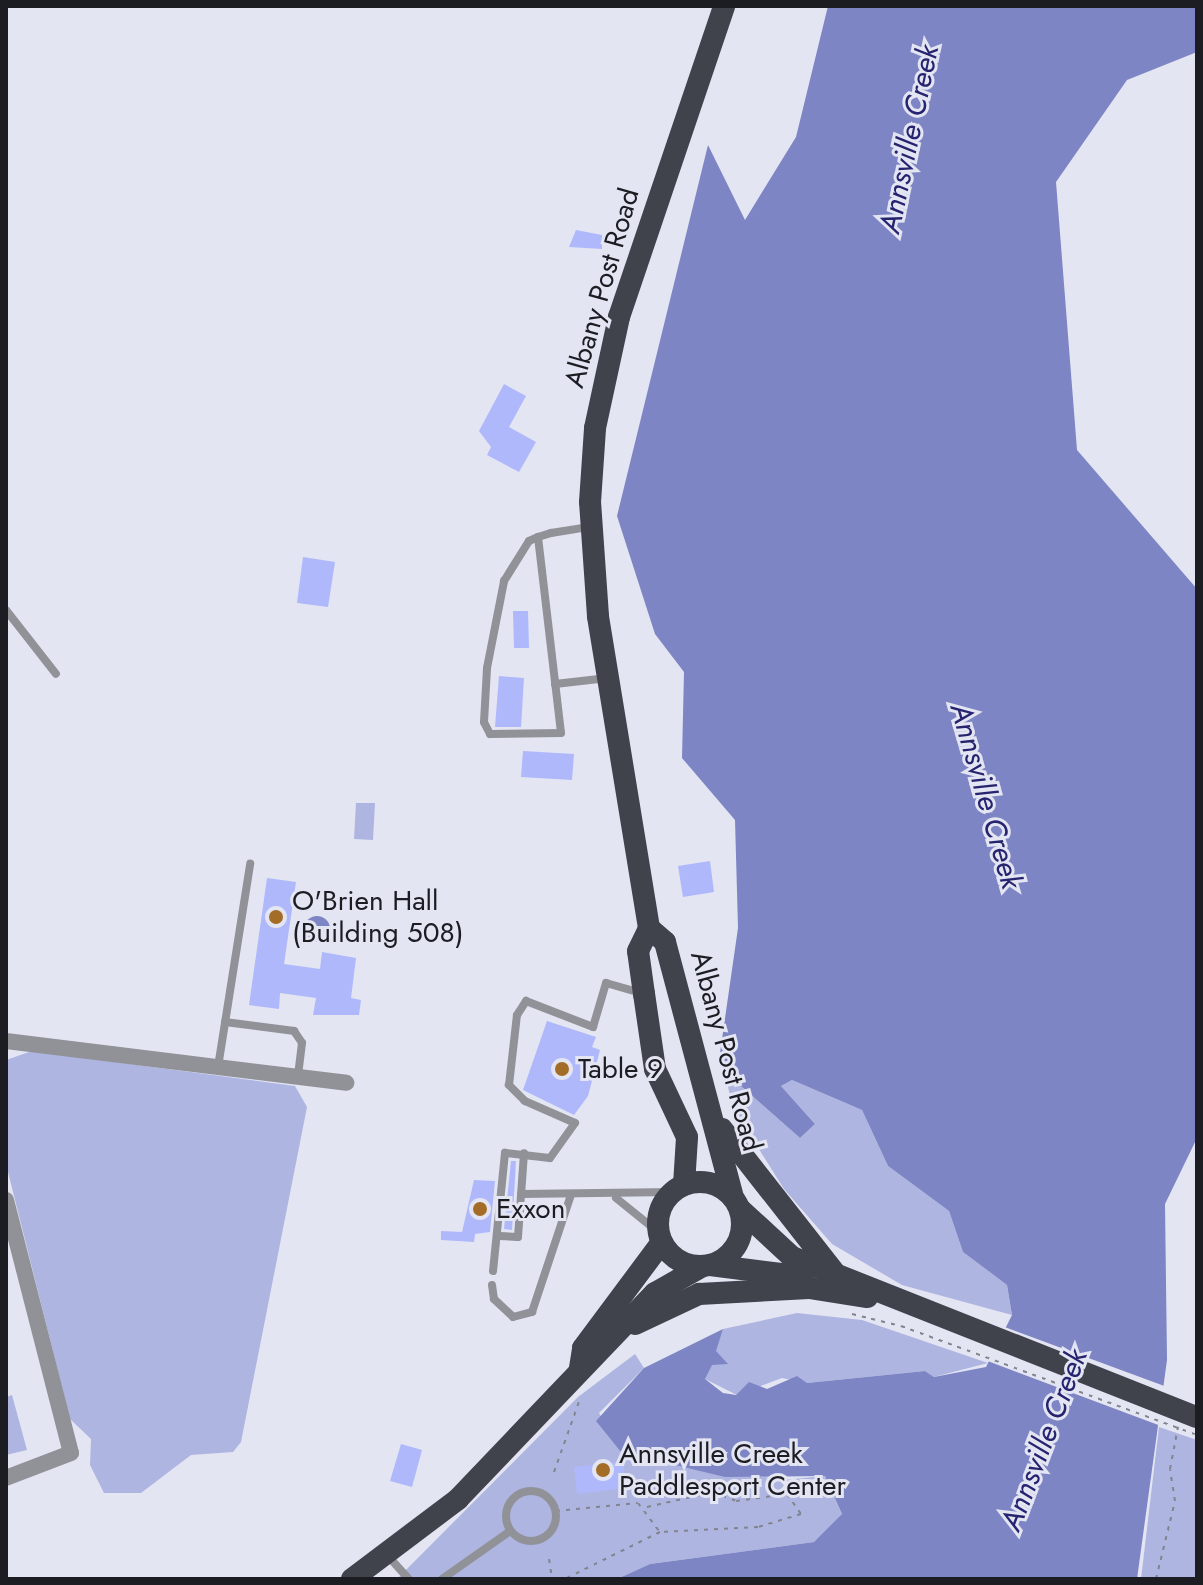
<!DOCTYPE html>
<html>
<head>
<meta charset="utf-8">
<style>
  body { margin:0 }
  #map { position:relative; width:1203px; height:1585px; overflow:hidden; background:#e3e5f3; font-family:Jost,sans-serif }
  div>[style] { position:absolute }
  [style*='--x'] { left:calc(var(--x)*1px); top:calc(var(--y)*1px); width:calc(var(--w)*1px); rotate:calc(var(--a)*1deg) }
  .green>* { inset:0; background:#afb5e1 }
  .water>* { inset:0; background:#7d85c4 }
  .round { border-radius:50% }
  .pier>* { inset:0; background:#e3e5f3 }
  .building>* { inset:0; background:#afb8fb }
  .path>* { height:2px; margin-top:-1px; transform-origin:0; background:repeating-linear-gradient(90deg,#82848e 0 4px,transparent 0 10px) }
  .service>* { height:8px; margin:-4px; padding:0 4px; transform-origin:4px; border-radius:4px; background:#919298 }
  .service>.ring { margin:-4px; padding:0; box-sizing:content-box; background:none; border:8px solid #919298; border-radius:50% }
  .minor>* { height:16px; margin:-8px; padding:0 8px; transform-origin:8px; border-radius:8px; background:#919298 }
  .trunk>* { height:22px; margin:-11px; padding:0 11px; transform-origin:11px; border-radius:11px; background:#40424c }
  .trunk>.ring { margin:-11px; padding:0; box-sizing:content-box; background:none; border:22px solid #40424c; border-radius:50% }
  .path-bridge>* { height:2px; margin-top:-1px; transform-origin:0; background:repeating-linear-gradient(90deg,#82848e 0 4px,transparent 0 10px) }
  .dots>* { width:22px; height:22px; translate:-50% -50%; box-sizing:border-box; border:4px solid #e3e5f3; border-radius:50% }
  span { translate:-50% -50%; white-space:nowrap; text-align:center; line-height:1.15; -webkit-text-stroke:6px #e3e5f3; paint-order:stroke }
  .street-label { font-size:28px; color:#1c1d22 }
  .poi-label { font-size:28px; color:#1c1d22 }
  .left { translate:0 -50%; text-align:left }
  .water-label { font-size:30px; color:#27246f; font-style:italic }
  .frame { position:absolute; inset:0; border:8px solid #1c1d22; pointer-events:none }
</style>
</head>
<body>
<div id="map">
  <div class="green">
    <i style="clip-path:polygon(356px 803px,375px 803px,373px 840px,354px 839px)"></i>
    <i style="clip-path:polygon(32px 1051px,295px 1086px,307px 1107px,241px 1442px,233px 1452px,191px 1455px,141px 1493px,104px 1493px,90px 1465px,91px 1439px,70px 1419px,6px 1164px,6px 1060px)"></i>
    <i style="clip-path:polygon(720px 1053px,741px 1086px,800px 1138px,815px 1124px,781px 1086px,792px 1080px,862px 1110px,888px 1166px,949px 1211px,963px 1252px,1007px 1285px,1012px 1315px,902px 1285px,832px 1244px,784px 1189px,733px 1108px)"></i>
    <i style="clip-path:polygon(797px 1313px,862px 1320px,988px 1363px,934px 1377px,925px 1371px,807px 1383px,782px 1378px,737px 1395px,705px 1379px,723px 1329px)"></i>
    <i style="clip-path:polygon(635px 1354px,644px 1368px,599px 1413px,621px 1452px,782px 1480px,825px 1476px,842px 1514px,837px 1523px,814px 1542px,650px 1564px,617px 1579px,397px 1579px,578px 1397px)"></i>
    <i style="clip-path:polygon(12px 1395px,27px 1450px,6px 1455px,6px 1397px)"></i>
    <i style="clip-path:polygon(1159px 1427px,1197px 1440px,1197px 1579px,1141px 1579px)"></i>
  </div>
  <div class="water">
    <i style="clip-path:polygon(828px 6px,1197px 6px,1197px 52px,1127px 80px,1056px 182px,1077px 450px,1197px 589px,1197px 1138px,1165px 1204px,1167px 1360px,1137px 1579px,617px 1579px,650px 1564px,814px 1542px,842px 1514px,825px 1476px,725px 1477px,621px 1452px,596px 1421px,644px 1368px,723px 1329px,716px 1351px,728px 1364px,712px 1365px,705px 1379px,723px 1393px,736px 1395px,749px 1382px,767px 1389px,797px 1376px,807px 1383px,925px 1371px,934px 1377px,986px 1367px,1012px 1315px,1007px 1285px,963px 1252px,949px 1211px,888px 1166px,862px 1110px,792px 1080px,781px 1086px,815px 1124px,800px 1138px,741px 1086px,720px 1053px,738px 928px,735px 820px,682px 758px,684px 672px,655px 634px,617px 516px,708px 145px,745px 220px,796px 137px)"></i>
    <i class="round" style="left:304px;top:916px;width:26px;height:26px"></i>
  </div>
  <div class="pier">
    <i style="clip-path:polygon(1002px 1326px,1167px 1387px,1161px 1426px,985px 1360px)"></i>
  </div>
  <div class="building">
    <i style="clip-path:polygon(576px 230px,602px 235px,602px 249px,569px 247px)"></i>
    <i style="clip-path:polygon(504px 384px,526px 396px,509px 427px,536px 442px,519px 472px,487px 455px,491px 447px,479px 431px)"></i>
    <i style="clip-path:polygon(303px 557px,335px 562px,328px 607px,297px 603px)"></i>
    <i style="clip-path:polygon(513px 611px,528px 611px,529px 648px,514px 648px)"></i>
    <i style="clip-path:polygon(499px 676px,524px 678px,521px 727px,495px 727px)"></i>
    <i style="clip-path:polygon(523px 751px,574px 754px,572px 780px,521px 777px)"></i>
    <i style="clip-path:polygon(710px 861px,714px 892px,683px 897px,678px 866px)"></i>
    <i style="clip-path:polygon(267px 878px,296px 882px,284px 964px,320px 969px,322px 952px,356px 958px,351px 998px,361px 1000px,359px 1015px,313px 1015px,316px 998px,280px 993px,279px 1009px,249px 1005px)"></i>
    <i style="clip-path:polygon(547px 1021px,596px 1037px,592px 1047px,600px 1050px,588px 1096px,574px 1115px,523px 1090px)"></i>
    <i style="clip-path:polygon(511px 1161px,516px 1161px,512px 1230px,504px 1229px)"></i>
    <i style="clip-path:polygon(474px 1180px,495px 1181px,490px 1232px,475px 1234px,474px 1242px,441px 1240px,441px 1231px,462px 1232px)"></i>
    <i style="clip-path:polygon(401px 1444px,422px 1450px,412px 1487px,390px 1481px)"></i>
    <i style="clip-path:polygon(623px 1461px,626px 1488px,577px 1494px,574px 1467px)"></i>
  </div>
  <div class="path">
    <i style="--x:852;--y:1314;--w:50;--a:13.8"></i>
    <i style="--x:554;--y:1472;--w:77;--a:-70.4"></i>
    <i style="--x:647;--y:1507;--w:68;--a:-12.8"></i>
    <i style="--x:713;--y:1492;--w:25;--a:21"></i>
    <i style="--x:736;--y:1501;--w:51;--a:-7.8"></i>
    <i style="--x:787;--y:1494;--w:24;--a:55"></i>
    <i style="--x:801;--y:1514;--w:45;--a:163.2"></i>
    <i style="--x:758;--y:1527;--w:98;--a:177.1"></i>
    <i style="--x:556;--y:1511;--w:82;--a:-5.6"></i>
    <i style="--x:638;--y:1503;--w:36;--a:53"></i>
    <i style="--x:660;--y:1532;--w:106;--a:153.7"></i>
    <i style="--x:549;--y:1559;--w:20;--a:81"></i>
    <i style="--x:1156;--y:1579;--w:80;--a:-76.3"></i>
    <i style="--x:1175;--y:1501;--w:32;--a:-99"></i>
    <i style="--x:1170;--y:1469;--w:43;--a:-79.2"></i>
  </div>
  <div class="service">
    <i style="--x:538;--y:537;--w:197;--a:83.3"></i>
    <i style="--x:561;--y:733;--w:71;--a:179.2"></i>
    <i style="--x:490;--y:734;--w:13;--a:-117"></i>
    <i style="--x:484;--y:722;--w:54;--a:-86.8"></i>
    <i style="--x:487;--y:668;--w:89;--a:-78.9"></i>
    <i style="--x:504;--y:581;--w:47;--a:-58"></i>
    <i style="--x:529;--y:541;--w:10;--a:-24"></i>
    <i style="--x:538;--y:537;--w:14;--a:-17"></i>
    <i style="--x:551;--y:533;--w:39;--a:-9"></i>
    <i style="--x:6;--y:610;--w:81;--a:52"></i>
    <i style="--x:555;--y:684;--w:53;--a:-6.5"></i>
    <i style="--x:225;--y:1022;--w:70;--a:7.4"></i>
    <i style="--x:294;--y:1031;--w:14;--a:56"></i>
    <i style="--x:302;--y:1043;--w:34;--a:97"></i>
    <i style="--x:218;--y:1067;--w:206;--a:-81"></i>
    <i style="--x:521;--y:1194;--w:152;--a:-0.8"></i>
    <i style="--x:616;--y:1198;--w:54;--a:39"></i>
    <i style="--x:500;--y:1236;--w:18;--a:3"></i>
    <i style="--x:518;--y:1237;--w:84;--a:-85.9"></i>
    <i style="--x:493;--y:1271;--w:119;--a:-84.2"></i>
    <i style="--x:505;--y:1153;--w:45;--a:6.3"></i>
    <i style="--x:550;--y:1158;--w:43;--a:-54.5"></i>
    <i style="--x:575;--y:1123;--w:55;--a:-156.3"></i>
    <i style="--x:525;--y:1101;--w:23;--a:-135"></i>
    <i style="--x:509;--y:1085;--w:70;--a:-83.5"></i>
    <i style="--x:517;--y:1015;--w:17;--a:-57"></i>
    <i style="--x:526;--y:1001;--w:72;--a:21.2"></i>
    <i style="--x:593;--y:1027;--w:46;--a:-73.5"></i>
    <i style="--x:606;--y:983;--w:36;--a:16"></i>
    <i style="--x:492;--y:1285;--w:14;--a:82"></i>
    <i style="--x:494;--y:1299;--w:26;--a:43"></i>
    <i style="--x:513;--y:1317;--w:20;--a:-15"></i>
    <i style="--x:532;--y:1312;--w:123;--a:-71.6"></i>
    <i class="ring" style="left:506px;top:1491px;width:42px;height:42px"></i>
    <i style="--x:388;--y:1556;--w:31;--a:48"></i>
    <i style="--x:442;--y:1579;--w:83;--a:-35.2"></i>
  </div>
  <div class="minor">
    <i style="--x:6;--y:1041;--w:343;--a:7"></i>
    <i style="--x:6;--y:1200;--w:261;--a:75.6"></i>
    <i style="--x:71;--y:1453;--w:70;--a:159"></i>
  </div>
  <div class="trunk">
    <i style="--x:649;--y:928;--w:21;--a:41"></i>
    <i style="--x:665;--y:942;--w:264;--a:75.1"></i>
    <i style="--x:722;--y:1129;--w:183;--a:51.9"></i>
    <i class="ring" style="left:658px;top:1182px;width:62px;height:62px"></i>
    <i style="--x:684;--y:1185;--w:48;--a:-86.4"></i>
    <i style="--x:687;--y:1137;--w:75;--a:-115.2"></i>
    <i style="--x:655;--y:1069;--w:76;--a:-98.3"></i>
    <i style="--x:644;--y:994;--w:43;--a:-97.9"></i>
    <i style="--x:638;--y:951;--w:25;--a:-64"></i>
    <i style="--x:649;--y:928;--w:316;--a:-99.3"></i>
    <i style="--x:598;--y:616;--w:114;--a:-94"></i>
    <i style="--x:590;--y:502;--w:74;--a:-86.1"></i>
    <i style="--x:595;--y:428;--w:114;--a:-77.8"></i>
    <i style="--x:619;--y:317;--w:328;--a:-71.3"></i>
    <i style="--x:740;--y:1209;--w:71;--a:42.7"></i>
    <i style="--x:792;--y:1257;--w:435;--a:21.6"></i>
    <i style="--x:710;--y:1265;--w:88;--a:7.2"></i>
    <i style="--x:797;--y:1276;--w:17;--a:45"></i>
    <i style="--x:809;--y:1288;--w:59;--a:8.8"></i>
    <i style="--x:635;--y:1324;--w:71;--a:-25.1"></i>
    <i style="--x:699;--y:1294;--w:110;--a:-3.1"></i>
    <i style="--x:580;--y:1368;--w:20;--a:-81"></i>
    <i style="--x:583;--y:1348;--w:132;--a:-53.3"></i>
    <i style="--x:352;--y:1579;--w:133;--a:-37"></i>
    <i style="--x:458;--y:1499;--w:285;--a:-46.3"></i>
    <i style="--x:655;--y:1293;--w:53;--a:-29.5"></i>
  </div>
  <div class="path-bridge">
    <i style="--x:901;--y:1326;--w:313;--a:20.2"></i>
  </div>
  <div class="dots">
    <i style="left:276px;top:917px;background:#a36c27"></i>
    <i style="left:562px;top:1069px;background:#a36c27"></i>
    <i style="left:480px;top:1209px;background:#a36c27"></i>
    <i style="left:603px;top:1470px;background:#a36c27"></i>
  </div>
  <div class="street-label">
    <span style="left:602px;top:288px;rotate:-74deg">Albany Post Road</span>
    <span style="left:726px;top:1051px;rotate:75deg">Albany Post Road</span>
  </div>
  <div class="poi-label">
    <span class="left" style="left:292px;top:917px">O'Brien Hall<br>(Building 508)</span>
    <span class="left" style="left:578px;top:1069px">Table 9</span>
    <span class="left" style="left:496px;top:1209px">Exxon</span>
    <span class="left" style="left:619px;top:1470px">Annsville Creek<br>Paddlesport Center</span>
  </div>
  <div class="water-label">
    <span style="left:909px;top:139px;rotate:-78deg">Annsville Creek</span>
    <span style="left:986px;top:796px;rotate:74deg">Annsville Creek</span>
    <span style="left:1044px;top:1440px;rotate:-69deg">Annsville Creek</span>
  </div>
  <div class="frame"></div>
</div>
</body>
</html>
